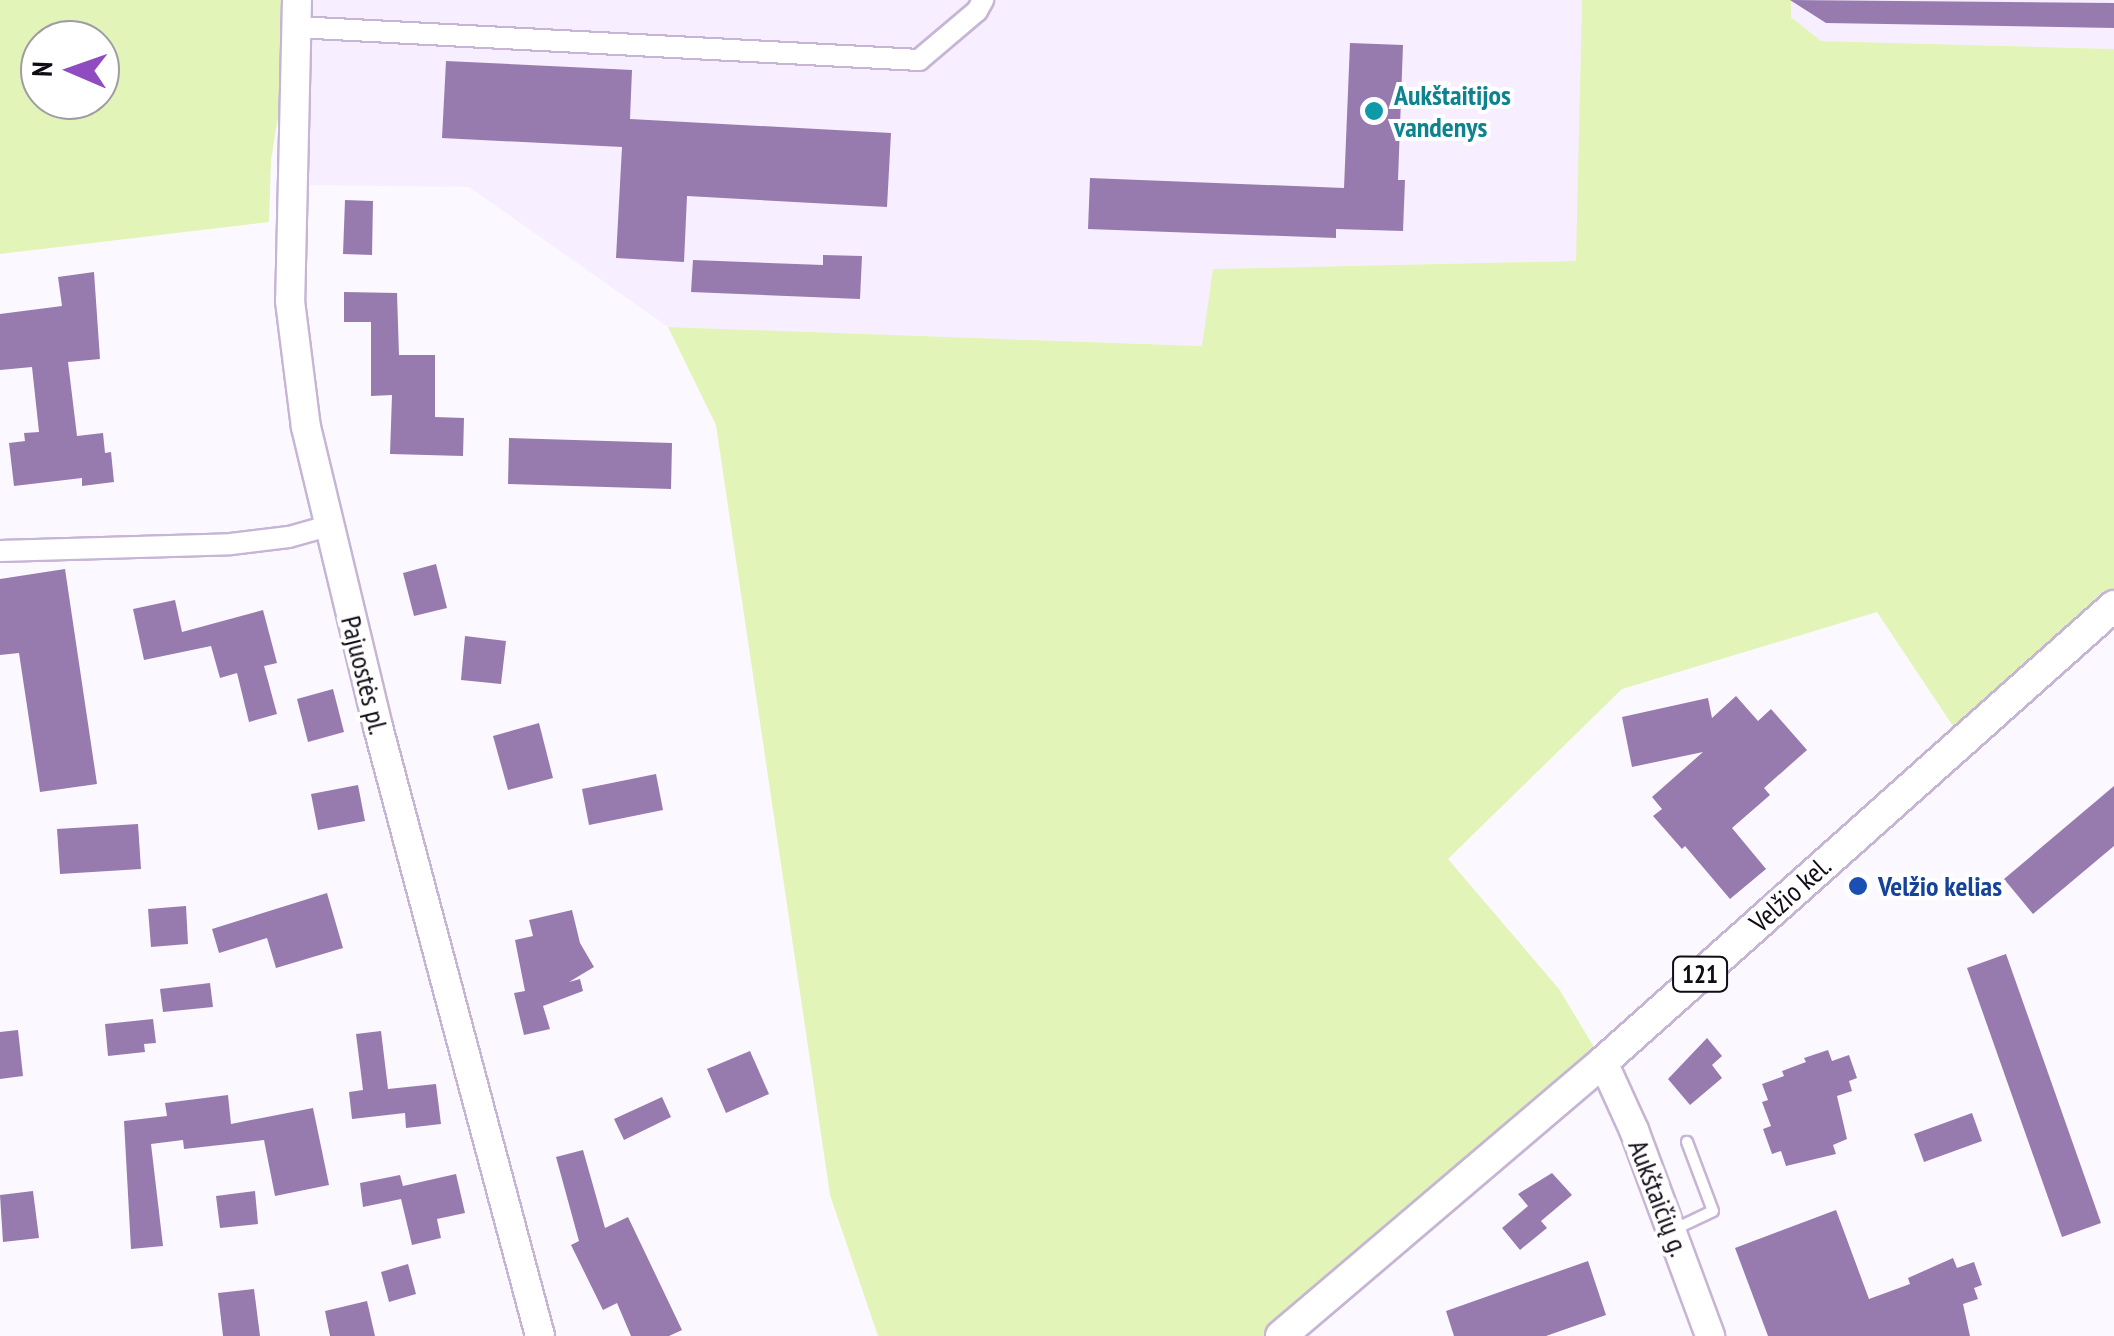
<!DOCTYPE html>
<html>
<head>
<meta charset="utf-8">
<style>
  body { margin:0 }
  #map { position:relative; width:2114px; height:1336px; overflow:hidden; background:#fcf8ff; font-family:"PT Sans Narrow",sans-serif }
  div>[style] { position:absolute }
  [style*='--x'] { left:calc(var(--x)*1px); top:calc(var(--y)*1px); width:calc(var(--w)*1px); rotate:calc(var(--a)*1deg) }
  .built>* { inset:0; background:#f7efff }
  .green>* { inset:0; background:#e2f4b8 }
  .building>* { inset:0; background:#977baf }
  .roads { filter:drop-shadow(2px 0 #c6b5d5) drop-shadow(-2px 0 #c6b5d5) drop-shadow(0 2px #c6b5d5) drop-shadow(0 -2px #c6b5d5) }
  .lane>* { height:10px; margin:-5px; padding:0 5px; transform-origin:5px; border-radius:5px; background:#fff }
  .street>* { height:20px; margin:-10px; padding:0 10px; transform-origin:10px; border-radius:10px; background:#fff }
  .secondary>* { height:28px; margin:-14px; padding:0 14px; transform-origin:14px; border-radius:14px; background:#fff }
  .primary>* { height:30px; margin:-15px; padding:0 15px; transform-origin:15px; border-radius:15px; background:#fff }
  .dots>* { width:28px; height:28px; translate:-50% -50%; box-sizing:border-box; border:5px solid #fff; border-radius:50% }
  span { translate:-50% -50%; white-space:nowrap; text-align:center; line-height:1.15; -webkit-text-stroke:8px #fff; paint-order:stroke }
  .shield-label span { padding:2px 8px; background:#fff; border:2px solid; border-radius:8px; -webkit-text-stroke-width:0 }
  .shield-label { font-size:25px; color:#110b16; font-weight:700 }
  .culture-label { font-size:28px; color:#0d838f; font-weight:700 }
  .left { translate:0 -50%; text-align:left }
  .street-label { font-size:28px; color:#110b16 }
  .transit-label { font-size:28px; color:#164399; font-weight:700 }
  .north { position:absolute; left:20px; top:20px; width:100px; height:100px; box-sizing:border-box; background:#fff; border:2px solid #a09da2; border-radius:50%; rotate:272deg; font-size:28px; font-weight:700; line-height:40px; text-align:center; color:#110b16 }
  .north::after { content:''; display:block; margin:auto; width:35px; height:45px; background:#8f4cc1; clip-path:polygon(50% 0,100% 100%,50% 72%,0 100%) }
</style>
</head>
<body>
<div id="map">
  <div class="built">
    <i style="clip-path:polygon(297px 0,1582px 0,1577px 261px,1213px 269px,1203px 346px,668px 327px,469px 187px,305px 185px)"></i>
    <i style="clip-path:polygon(1791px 0,2114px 0,2114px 49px,1820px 41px,1791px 17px)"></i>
  </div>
  <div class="green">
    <i style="clip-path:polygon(evenodd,0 0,297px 0,271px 160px,269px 222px,0 254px,0 0,40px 40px,100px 40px,100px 100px,40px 100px,40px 40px)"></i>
    <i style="clip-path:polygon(1582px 0,1791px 0,1791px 17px,1821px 41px,2114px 49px,2114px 606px,1963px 741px,1877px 612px,1622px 689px,1448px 859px,1559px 989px,1603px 1062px,1264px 1336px,878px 1336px,830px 1195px,716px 425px,668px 327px,1202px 346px,1213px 269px,1576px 261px)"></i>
  </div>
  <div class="building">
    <i style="clip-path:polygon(1790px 0,2114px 3px,2114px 28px,1826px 23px)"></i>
    <i style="clip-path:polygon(1350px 43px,1403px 45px,1398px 180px,1405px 180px,1403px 231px,1336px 229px,1336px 238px,1088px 229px,1090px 178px,1344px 188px)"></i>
    <i style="clip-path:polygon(446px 61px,632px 70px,630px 119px,891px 133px,887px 207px,687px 196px,684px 262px,616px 258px,622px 147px,442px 138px)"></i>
    <i style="clip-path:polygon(345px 200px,373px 201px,372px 255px,343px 254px)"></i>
    <i style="clip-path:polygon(823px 255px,862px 256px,860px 299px,691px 292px,693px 260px,823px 265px)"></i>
    <i style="clip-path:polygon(94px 272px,100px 359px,68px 362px,77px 436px,103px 433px,105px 453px,111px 452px,114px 482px,82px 486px,82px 478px,14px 486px,9px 443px,25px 441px,24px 433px,39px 432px,32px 367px,0 370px,0 314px,62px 306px,58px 277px)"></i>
    <i style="clip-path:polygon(344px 292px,397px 293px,399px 355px,435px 355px,435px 417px,464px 418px,463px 456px,390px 454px,392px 395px,371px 396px,371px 322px,344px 322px)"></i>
    <i style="clip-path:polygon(509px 438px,672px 443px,671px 489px,508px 484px)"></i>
    <i style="clip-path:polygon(436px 564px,447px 608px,414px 616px,403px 573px)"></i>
    <i style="clip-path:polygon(65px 569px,97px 784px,40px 792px,19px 653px,0 655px,0 579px)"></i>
    <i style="clip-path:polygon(175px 600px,182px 632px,263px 610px,277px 663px,264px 666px,277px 714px,249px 722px,237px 673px,220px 678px,211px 646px,144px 660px,133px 609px)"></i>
    <i style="clip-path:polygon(465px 636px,506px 641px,501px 684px,461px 680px)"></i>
    <i style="clip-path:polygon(333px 689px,344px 732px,308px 742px,297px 699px)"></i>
    <i style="clip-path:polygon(1736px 696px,1758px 721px,1771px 709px,1807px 750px,1764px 788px,1770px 795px,1732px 828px,1766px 869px,1730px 899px,1685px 846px,1682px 849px,1653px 816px,1662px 809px,1652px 797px,1703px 752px,1632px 767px,1622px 717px,1708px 698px,1712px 718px)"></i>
    <i style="clip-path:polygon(539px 723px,553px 778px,508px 790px,493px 736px)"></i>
    <i style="clip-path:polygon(656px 774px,663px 810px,589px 825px,582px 789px)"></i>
    <i style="clip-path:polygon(358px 785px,365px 821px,318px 830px,311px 794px)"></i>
    <i style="clip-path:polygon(2114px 786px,2114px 846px,2033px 914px,2004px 879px)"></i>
    <i style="clip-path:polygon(138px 824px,141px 869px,60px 874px,57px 829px)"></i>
    <i style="clip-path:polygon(327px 893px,343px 948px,276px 968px,267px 938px,219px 953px,212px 929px)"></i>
    <i style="clip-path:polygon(186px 906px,188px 944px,151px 947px,148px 909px)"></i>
    <i style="clip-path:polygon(572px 910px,580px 943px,594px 967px,569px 982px,580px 979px,583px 991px,543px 1006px,550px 1029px,524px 1035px,514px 993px,525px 991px,515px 940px,533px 936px,529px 920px)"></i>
    <i style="clip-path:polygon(2006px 954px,2101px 1223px,2062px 1237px,1967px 968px)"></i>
    <i style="clip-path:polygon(210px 983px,213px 1007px,163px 1012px,160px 989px)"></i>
    <i style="clip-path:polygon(153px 1019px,156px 1043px,144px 1044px,145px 1052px,108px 1056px,105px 1024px)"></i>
    <i style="clip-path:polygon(18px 1030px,23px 1076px,0 1079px,0 1032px)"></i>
    <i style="clip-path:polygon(381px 1031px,388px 1089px,436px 1084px,441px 1124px,406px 1128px,405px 1113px,352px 1119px,349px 1092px,363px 1090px,356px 1034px)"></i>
    <i style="clip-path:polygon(1707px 1038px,1722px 1056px,1712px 1065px,1722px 1078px,1690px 1105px,1668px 1079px)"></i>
    <i style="clip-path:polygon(1828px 1050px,1832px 1061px,1849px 1055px,1857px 1078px,1849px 1081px,1852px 1091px,1837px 1096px,1847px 1139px,1833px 1145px,1836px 1154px,1786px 1166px,1781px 1151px,1772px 1154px,1763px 1129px,1771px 1126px,1762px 1102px,1768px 1100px,1762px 1084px,1784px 1076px,1782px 1071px,1806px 1062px,1804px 1058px)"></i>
    <i style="clip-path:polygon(750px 1051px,769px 1094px,726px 1113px,707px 1069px)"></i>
    <i style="clip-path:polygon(228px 1095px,231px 1124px,313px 1108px,329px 1185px,275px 1196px,264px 1140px,184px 1149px,183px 1140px,151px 1144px,163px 1246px,131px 1249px,124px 1121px,167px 1116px,165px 1103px)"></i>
    <i style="clip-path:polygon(662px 1097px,671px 1117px,624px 1140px,614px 1119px)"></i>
    <i style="clip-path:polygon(1972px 1113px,1982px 1141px,1924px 1162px,1914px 1134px)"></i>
    <i style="clip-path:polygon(583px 1150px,605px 1228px,628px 1217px,682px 1330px,669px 1336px,631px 1336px,617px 1303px,603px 1310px,571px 1245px,579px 1241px,556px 1157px)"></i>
    <i style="clip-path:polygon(1552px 1173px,1572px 1195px,1541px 1221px,1547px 1228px,1520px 1250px,1502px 1228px,1528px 1206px,1518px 1194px)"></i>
    <i style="clip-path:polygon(456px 1174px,465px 1213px,437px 1219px,441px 1238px,412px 1245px,401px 1199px,363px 1207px,360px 1183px,400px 1175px,403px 1186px)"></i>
    <i style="clip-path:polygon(33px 1191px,39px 1238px,3px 1242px,0 1195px)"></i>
    <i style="clip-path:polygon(255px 1191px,258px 1224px,220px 1228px,216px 1196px)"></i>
    <i style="clip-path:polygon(1836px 1210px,1869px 1299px,1910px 1284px,1908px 1278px,1953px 1258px,1957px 1268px,1974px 1262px,1982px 1285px,1974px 1288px,1978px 1299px,1963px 1304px,1970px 1336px,1768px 1336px,1735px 1248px)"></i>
    <i style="clip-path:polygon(1588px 1261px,1606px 1315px,1546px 1336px,1454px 1336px,1446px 1311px)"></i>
    <i style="clip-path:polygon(408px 1264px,416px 1294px,389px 1302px,381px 1272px)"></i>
    <i style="clip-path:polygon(254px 1289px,260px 1336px,223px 1336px,218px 1293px)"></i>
    <i style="clip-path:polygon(367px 1301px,375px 1336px,330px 1336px,325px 1311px)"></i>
  </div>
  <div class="roads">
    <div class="lane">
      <i style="--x:1673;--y:1230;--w:44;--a:-25.4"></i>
      <i style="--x:1713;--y:1211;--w:74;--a:-110.6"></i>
    </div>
    <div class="street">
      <i style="--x:296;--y:27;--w:624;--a:3.03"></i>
      <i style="--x:919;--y:60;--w:76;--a:-40.2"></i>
      <i style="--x:977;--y:11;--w:13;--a:-61"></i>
      <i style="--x:0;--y:551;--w:231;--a:-1.7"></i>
      <i style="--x:231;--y:544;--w:58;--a:-6.9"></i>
      <i style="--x:289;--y:537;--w:41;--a:-15.8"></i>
    </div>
    <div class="secondary">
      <i style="--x:297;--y:0;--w:301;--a:91.3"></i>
      <i style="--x:290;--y:301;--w:127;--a:82.8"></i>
      <i style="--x:306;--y:427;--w:309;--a:76.5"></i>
      <i style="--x:378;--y:727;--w:630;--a:75.1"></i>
      <i style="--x:1603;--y:1062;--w:75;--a:65.5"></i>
      <i style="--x:1634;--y:1130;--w:220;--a:69.7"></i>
    </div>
    <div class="primary">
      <i style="--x:1281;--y:1336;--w:423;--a:-40.4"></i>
      <i style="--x:1603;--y:1062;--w:685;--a:-41.74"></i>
    </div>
  </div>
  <div class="dots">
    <i style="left:1374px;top:111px;background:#0f9aa8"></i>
    <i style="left:1858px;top:886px;background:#1a4fb4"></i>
  </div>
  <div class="shield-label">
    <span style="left:1700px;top:974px">121</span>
  </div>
  <div class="culture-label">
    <span class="left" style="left:1394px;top:111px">Aukštaitijos<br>vandenys</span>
  </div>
  <div class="street-label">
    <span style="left:365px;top:675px;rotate:76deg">Pajuostės pl.</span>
    <span style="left:1790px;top:894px;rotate:-42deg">Velžio kel.</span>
    <span style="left:1659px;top:1198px;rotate:69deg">Aukštaičių g.</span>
  </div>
  <div class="transit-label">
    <span class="left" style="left:1878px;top:886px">Velžio kelias</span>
  </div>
  <div class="north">N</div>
</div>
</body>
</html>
